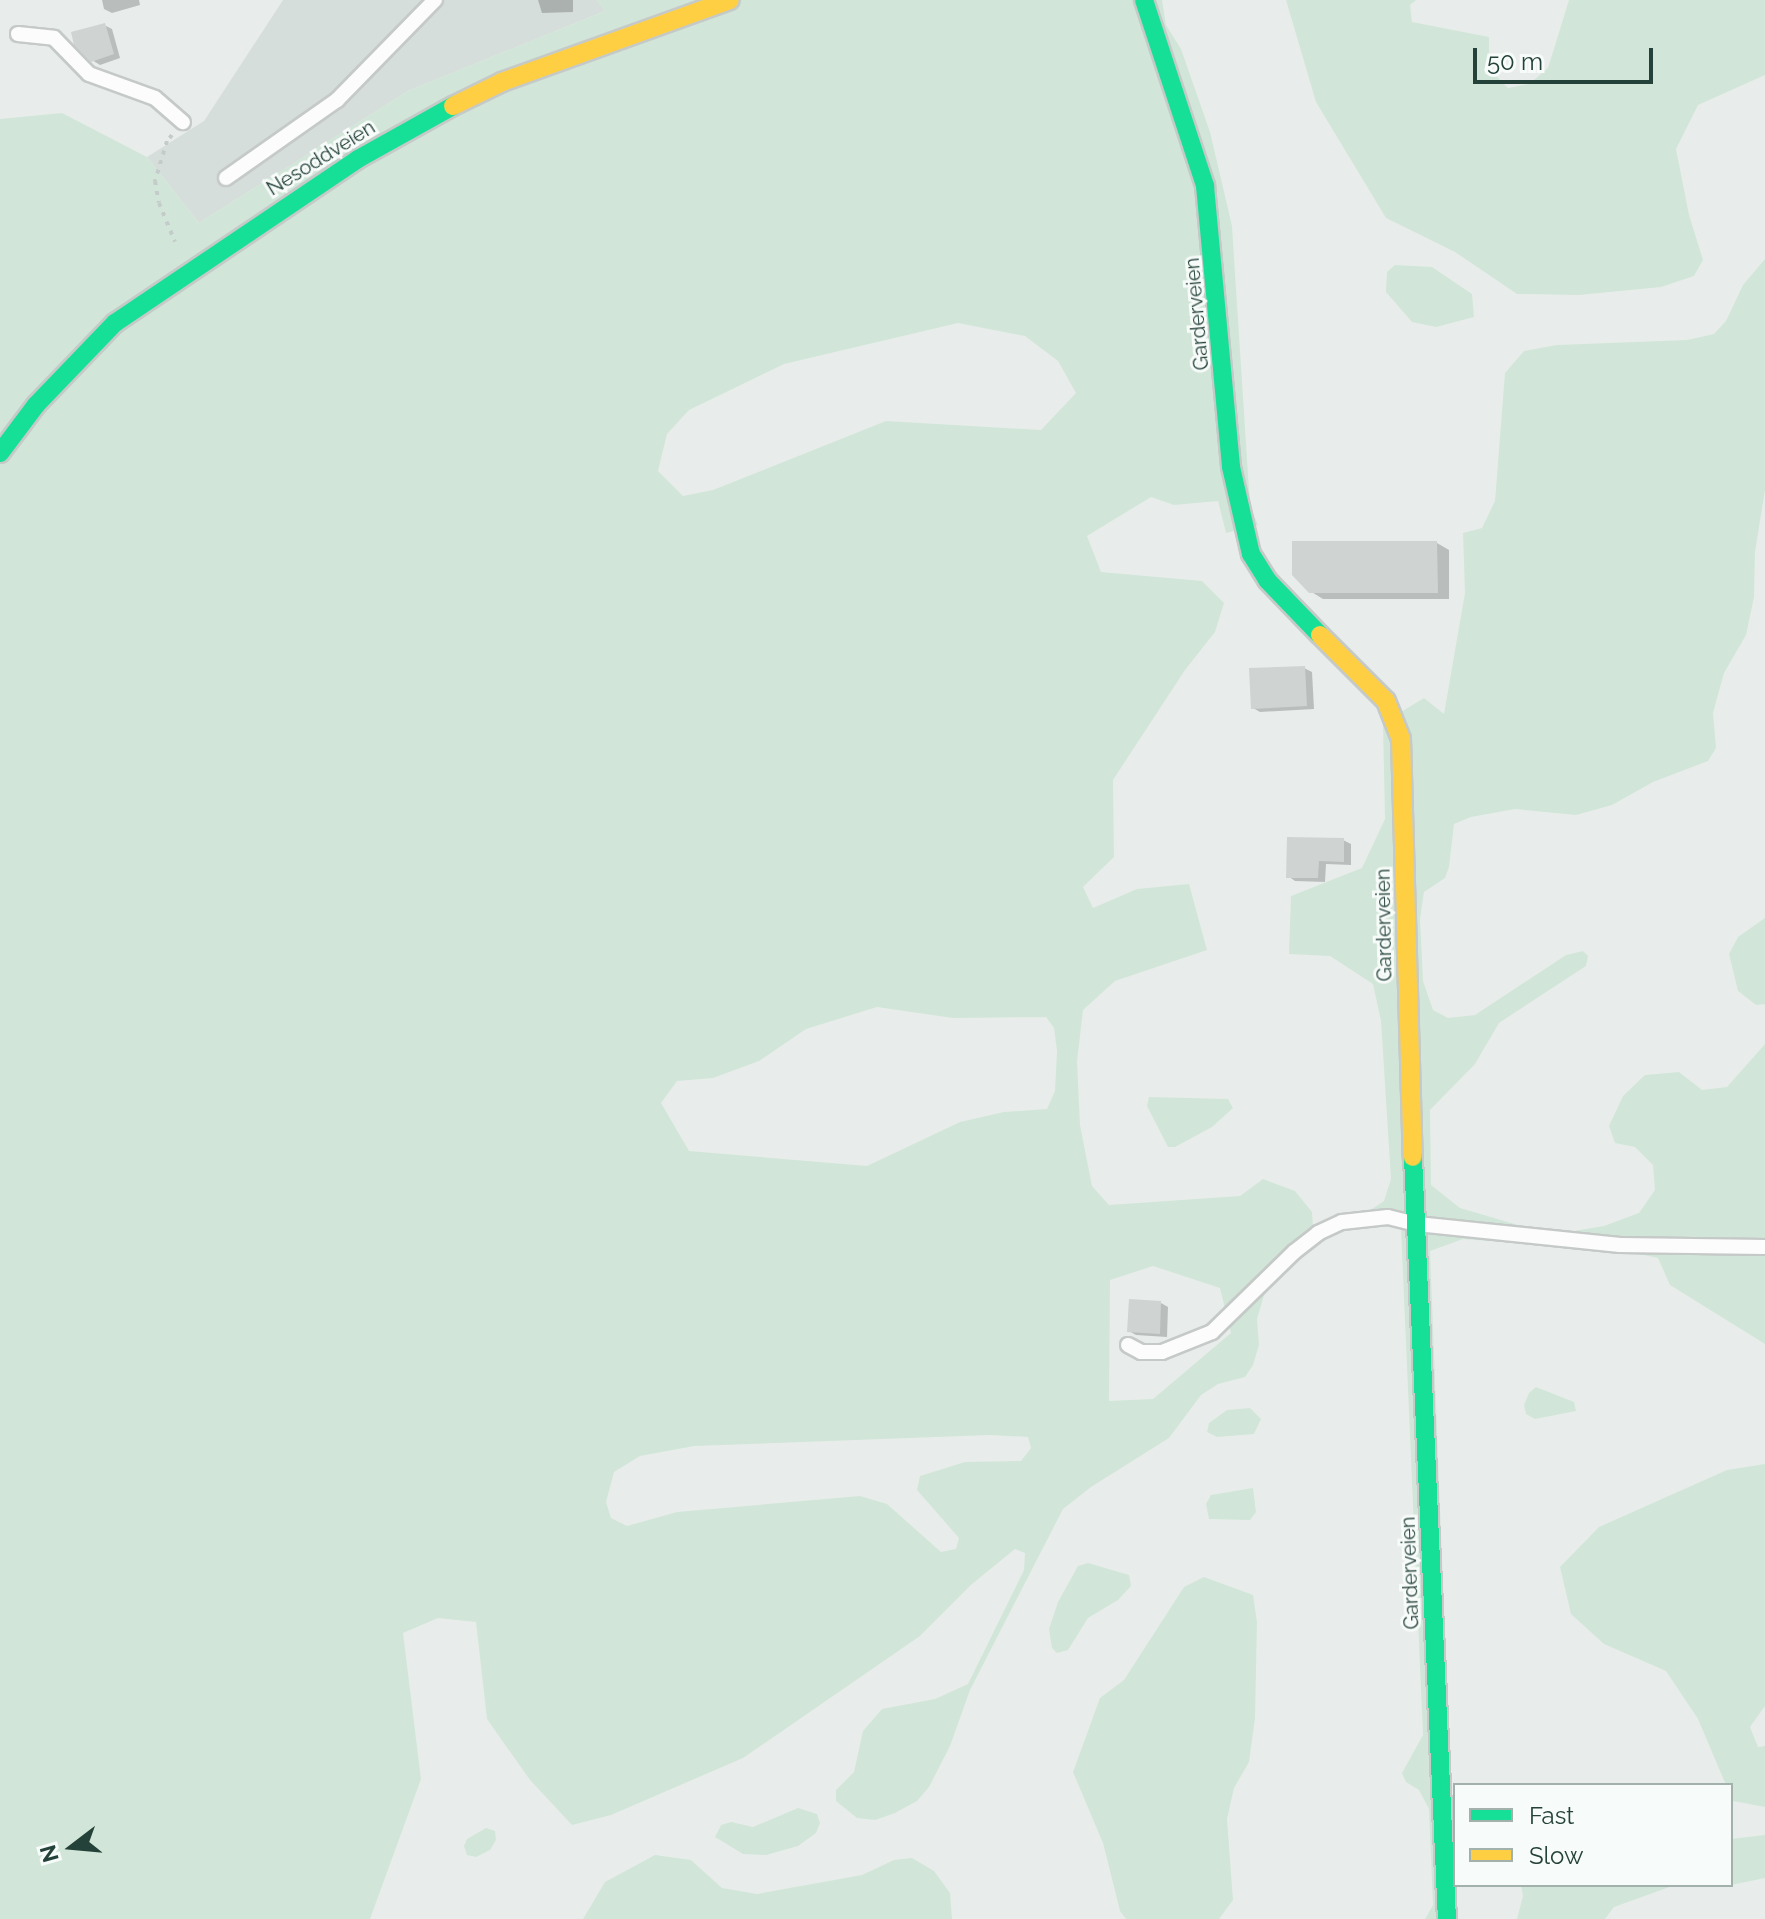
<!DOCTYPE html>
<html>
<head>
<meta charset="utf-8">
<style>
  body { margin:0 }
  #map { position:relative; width:1765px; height:1919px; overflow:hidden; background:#e8edeb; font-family:Raleway,sans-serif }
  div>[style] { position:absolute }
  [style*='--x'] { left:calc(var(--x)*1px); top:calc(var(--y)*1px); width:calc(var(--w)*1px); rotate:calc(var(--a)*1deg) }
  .built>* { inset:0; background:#d6dedb }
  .green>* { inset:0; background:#d1e6d8 }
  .shadow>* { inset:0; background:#0003 }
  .building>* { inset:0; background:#cfd4d2 }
  .path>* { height:4px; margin-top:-2px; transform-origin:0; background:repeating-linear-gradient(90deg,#c3ccca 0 4px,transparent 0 10px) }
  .roads { filter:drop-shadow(2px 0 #c5cac8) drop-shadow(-2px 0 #c5cac8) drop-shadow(0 2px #c5cac8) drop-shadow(0 -2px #c5cac8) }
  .lane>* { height:14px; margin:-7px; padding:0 7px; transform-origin:7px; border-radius:7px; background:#fcfcfc }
  .fast>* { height:18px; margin:-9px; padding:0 9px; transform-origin:9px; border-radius:9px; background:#16e098 }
  .slow>* { height:18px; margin:-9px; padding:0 9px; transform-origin:9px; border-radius:9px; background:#ffcf43 }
  span { translate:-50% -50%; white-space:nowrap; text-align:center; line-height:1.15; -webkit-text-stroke:6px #f7fbf9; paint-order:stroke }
  .street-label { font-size:20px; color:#24423a }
  .legend { position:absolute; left:1453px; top:1783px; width:280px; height:104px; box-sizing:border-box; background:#f7fbf9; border:2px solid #a3b1ad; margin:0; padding:10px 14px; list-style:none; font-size:24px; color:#24423a }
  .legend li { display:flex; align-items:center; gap:16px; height:40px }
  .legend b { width:40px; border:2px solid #a3b1ad }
  .north { position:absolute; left:32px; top:1807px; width:80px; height:80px; -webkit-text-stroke:6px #f7fbf9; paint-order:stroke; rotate:254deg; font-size:22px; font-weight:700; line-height:32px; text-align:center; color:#24423a }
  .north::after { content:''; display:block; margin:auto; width:28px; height:36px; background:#24423a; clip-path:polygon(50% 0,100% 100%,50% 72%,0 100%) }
  .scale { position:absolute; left:1473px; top:48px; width:180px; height:36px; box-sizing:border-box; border:4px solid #24423a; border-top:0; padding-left:10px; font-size:24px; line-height:28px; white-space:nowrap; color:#24423a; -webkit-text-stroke:6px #f7fbf9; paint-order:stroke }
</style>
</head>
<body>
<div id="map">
  <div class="built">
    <i style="clip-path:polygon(283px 0,597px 0,605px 11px,408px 91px,199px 223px,147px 157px,204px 121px)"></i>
  </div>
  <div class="green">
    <i style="clip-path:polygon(evenodd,597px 0,1162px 0,1166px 25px,1181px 49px,1210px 132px,1232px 226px,1250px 506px,1258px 525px,1226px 533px,1218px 501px,1174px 505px,1151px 497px,1087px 536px,1101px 572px,1202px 581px,1224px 603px,1215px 632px,1185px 670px,1113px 780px,1114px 857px,1083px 887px,1093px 908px,1137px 889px,1189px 884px,1207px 950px,1115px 981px,1083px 1010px,1077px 1062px,1080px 1125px,1092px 1186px,1109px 1205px,1240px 1196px,1263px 1179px,1295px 1191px,1312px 1212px,1314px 1242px,1265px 1292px,1257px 1319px,1259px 1345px,1253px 1365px,1245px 1377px,1218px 1384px,1201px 1395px,1169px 1438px,1091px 1487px,1063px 1509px,970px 1690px,950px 1746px,929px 1787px,917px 1801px,895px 1813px,875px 1820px,857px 1818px,836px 1801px,836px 1790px,854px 1772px,863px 1731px,882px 1709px,935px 1699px,968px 1684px,1024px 1570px,1025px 1553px,1015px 1549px,972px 1584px,920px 1636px,743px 1758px,611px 1815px,572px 1825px,530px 1780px,487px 1719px,476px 1622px,438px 1618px,403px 1633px,421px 1779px,370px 1919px,0 1919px,0 119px,62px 113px,147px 157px,199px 223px,408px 91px,605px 11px,597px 0,958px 323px,1025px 336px,1058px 361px,1076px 393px,1041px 430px,886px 421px,713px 490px,683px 496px,658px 471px,667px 434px,689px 410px,784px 364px,958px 323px,597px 0,877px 1007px,953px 1018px,1046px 1017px,1054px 1028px,1057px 1051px,1055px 1091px,1047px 1109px,1004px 1112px,960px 1122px,867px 1166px,689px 1151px,661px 1103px,677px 1081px,713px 1078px,759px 1061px,806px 1029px,877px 1007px,597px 0,1153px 1266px,1220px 1288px,1231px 1333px,1153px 1399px,1109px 1401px,1110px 1280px,1153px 1266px,597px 0,990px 1435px,1028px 1437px,1031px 1448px,1021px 1461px,965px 1462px,920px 1476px,917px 1490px,959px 1538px,956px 1549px,941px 1552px,887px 1504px,860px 1496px,677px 1512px,627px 1526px,611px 1518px,606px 1502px,614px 1472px,640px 1456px,694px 1446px,990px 1435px)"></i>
    <i style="clip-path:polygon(1286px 0,1416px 0,1410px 5px,1412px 22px,1489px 37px,1489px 69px,1508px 88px,1529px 84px,1548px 68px,1569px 0,1765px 0,1765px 75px,1698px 105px,1676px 149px,1689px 215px,1703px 260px,1694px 276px,1661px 287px,1579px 295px,1517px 294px,1455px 252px,1386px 218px,1316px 102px)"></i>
    <i style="clip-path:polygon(1765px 259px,1765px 490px,1755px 552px,1754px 597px,1746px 635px,1724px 673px,1713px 713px,1716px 748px,1708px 761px,1653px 782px,1612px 805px,1576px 815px,1515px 809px,1471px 817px,1454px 824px,1449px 867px,1445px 878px,1424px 892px,1420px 919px,1423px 981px,1433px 1010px,1448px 1018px,1475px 1015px,1566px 955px,1583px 951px,1588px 956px,1586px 966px,1499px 1023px,1475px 1064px,1430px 1110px,1431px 1185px,1460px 1208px,1518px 1225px,1574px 1231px,1604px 1226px,1639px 1213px,1655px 1190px,1653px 1165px,1635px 1147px,1615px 1143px,1609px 1126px,1623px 1096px,1645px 1075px,1679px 1072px,1702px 1090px,1727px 1087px,1765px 1044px,1765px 1344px,1670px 1285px,1658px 1258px,1625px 1251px,1463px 1239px,1430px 1251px,1456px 1919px,1425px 1919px,1433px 1905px,1429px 1809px,1419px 1790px,1406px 1782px,1402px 1773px,1423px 1735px,1401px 1228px,1376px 1225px,1369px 1211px,1384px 1201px,1391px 1179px,1381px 1021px,1373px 984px,1330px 956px,1289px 954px,1291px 896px,1362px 868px,1385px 819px,1383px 723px,1424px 698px,1444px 714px,1465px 593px,1463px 533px,1482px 528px,1495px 501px,1505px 373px,1524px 351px,1557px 345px,1687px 340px,1714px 334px,1726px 321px,1743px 285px)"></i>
    <i style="clip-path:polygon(1395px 265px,1432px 267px,1472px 294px,1474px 317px,1436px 327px,1412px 322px,1386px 292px,1387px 272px)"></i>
    <i style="clip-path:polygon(1765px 918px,1765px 1004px,1756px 1005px,1738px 991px,1729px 954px,1738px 937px)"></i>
    <i style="clip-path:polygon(1149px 1097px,1228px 1099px,1233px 1108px,1212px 1127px,1175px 1147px,1168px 1147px,1147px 1106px)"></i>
    <i style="clip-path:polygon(1536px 1387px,1574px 1402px,1576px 1411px,1535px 1419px,1526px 1414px,1524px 1405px,1529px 1393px)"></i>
    <i style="clip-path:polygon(1250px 1408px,1261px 1419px,1254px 1434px,1217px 1437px,1207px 1432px,1209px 1423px,1227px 1410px)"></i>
    <i style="clip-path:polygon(1765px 1464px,1765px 1706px,1750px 1727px,1758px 1747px,1765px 1746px,1765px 1807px,1733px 1801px,1731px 1785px,1726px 1785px,1698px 1719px,1666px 1671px,1604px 1644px,1571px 1614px,1560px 1567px,1599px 1527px,1727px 1470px)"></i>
    <i style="clip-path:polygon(1253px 1488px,1256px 1512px,1250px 1520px,1209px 1519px,1206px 1504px,1211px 1495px)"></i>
    <i style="clip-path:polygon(1088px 1563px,1129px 1575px,1131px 1586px,1118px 1600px,1088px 1618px,1068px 1650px,1057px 1653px,1052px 1648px,1049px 1629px,1058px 1602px,1078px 1566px)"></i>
    <i style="clip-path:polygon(1204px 1577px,1253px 1595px,1257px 1622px,1255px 1718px,1249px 1762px,1234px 1788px,1227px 1819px,1233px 1900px,1219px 1919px,1126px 1919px,1120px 1911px,1103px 1843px,1073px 1772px,1100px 1698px,1124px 1680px,1184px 1587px)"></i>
    <i style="clip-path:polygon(798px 1808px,817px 1814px,820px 1823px,816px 1833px,798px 1846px,766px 1855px,743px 1854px,715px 1837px,721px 1825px,731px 1822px,753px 1827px)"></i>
    <i style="clip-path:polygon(486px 1828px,495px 1831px,496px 1840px,490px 1850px,476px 1857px,467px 1855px,464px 1846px,467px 1839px)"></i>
    <i style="clip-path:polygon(1765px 1835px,1765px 1878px,1731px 1885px,1731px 1839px)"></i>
    <i style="clip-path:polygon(655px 1855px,691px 1860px,722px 1888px,757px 1894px,862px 1875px,894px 1860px,912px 1858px,934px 1871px,950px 1893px,952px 1919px,583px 1919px,605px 1882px)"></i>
    <i style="clip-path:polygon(1521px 1885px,1675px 1885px,1614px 1907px,1605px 1919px,1517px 1919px,1523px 1896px)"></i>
  </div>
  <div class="shadow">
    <i style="clip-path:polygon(102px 0,139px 0,140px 5px,112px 13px,104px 9px)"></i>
    <i style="clip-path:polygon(538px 0,573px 0,573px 12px,542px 13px)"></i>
    <i style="clip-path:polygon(104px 25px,112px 29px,120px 58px,100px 65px,92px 60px)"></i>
    <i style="clip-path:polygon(1437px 543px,1449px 550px,1449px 599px,1323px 599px,1310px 591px)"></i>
    <i style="clip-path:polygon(1304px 668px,1312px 672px,1314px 709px,1260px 712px,1253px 708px)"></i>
    <i style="clip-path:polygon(1343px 840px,1351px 844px,1351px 865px,1326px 864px,1325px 882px,1295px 881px,1288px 876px)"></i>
    <i style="clip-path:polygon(1161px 1303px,1168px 1307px,1167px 1337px,1136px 1335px,1129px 1331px)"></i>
  </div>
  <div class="building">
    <i style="clip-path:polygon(105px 23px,114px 54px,91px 62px,74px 45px,71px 32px)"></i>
    <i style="clip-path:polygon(1292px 541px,1437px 541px,1438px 593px,1309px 593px,1292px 575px)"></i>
    <i style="clip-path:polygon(1305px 666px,1307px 706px,1251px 709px,1249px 668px)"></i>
    <i style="clip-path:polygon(1287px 837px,1344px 838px,1344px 862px,1319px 861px,1318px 878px,1286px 878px)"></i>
    <i style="clip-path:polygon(1129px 1299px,1161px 1301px,1160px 1334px,1127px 1332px)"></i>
  </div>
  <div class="path">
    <i style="--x:172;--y:135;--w:8;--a:130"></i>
    <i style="--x:167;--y:141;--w:42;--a:106.7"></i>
    <i style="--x:155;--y:181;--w:22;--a:80"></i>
    <i style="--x:159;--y:203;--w:42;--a:67.7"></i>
  </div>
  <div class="roads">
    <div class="lane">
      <i style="--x:18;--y:34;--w:36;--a:6"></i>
      <i style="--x:54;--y:38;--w:50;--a:45.8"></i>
      <i style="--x:89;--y:74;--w:70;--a:20"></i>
      <i style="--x:155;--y:98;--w:37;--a:41"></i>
      <i style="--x:226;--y:178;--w:136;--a:-35.1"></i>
      <i style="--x:337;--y:100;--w:140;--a:-45.6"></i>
      <i style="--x:1128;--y:1345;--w:15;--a:28"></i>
      <i style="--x:1141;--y:1352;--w:21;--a:0"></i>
      <i style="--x:1162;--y:1352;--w:54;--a:-21.8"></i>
      <i style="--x:1212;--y:1332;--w:115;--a:-44.3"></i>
      <i style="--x:1294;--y:1252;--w:31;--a:-38"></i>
      <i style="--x:1318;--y:1233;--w:26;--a:-25"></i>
      <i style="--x:1342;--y:1222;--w:46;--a:-6.2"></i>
      <i style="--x:1388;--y:1217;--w:30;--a:14"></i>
      <i style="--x:1417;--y:1224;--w:204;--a:5.9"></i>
      <i style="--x:1620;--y:1245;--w:145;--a:0.8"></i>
    </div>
    <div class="fast">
      <i style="--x:1144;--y:0;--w:196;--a:71.8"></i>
      <i style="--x:1205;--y:186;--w:282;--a:84.7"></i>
      <i style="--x:1231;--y:467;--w:89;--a:77.1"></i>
      <i style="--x:1251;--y:554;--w:31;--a:58"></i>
      <i style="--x:1267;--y:580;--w:76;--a:46.1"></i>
      <i style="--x:0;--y:453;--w:60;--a:-53.1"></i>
      <i style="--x:36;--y:405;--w:114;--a:-46.1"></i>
      <i style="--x:115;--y:323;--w:293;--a:-34"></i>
      <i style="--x:358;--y:159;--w:109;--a:-29.2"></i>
      <i style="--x:1413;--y:1157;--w:763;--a:87.45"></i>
    </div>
    <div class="slow">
      <i style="--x:453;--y:106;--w:55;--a:-26.1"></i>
      <i style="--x:502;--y:82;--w:242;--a:-19.8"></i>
      <i style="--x:1320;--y:635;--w:93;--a:45"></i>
      <i style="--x:1386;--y:701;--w:41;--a:68.5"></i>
      <i style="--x:1401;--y:739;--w:418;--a:88.4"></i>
    </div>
  </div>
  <div class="street-label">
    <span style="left:321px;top:158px;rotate:-32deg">Nesoddveien</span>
    <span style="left:1197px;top:314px;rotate:-95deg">Garderveien</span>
    <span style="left:1384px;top:925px;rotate:-91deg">Garderveien</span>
    <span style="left:1410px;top:1573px;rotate:-92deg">Garderveien</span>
  </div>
  <ul class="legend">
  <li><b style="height:10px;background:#16e098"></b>Fast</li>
  <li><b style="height:10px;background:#ffcf43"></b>Slow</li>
  </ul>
  <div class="north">N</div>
  <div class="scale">50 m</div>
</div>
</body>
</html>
